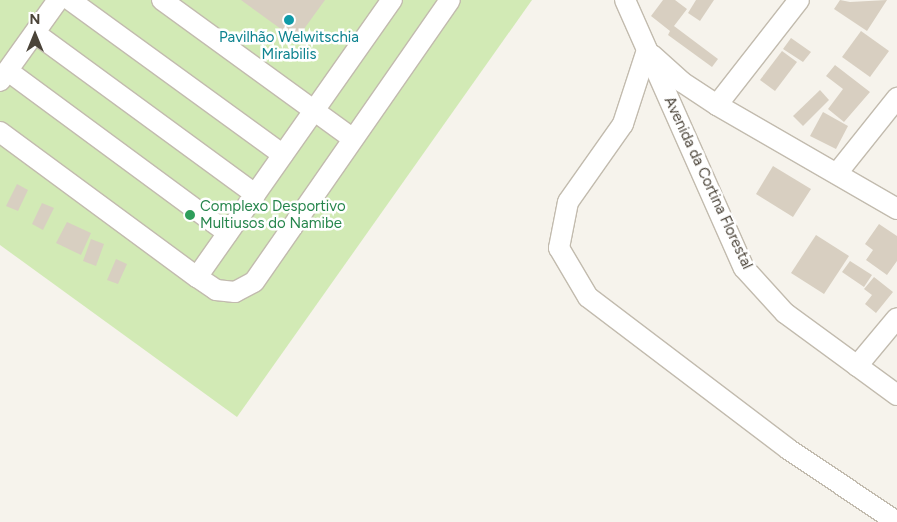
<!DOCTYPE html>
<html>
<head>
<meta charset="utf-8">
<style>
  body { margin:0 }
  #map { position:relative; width:897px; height:522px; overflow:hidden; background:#f6f3ec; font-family:Figtree,sans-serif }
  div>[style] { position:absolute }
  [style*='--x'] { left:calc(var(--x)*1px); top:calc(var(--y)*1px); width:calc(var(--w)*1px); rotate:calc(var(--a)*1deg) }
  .green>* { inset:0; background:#d2eab5 }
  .building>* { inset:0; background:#d8cfc1 }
  .roads { filter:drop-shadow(1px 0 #c2bbae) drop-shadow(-1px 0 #c2bbae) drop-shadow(0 1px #c2bbae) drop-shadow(0 -1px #c2bbae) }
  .minor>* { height:20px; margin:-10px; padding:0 10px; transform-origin:10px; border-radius:10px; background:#fff }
  .dots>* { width:14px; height:14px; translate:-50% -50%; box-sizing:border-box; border:2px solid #fff; border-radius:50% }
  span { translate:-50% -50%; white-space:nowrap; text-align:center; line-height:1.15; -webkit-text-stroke:5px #fff; paint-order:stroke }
  .culture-label { font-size:15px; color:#0d838f }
  .street-label { font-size:15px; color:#4b4439 }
  .leisure-label { font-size:15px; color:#27864d }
  .left { translate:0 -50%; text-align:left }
  .north { position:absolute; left:10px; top:10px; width:50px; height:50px; -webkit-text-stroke:4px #fff; paint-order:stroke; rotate:0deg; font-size:14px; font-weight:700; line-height:20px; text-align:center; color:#4b4439 }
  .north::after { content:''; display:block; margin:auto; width:18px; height:22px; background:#4b4439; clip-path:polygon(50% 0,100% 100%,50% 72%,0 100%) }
</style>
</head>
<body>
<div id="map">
  <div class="green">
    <i style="clip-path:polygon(0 0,532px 0,237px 417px,0 245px)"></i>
  </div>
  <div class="building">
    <i style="clip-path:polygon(241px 0,325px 0,296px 40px)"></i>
    <i style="clip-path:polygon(663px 0,675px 0,687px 9px,674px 26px,718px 59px,712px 67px,668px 35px,670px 31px,651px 16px)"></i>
    <i style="clip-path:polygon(696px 0,714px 0,700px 21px,688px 13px)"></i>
    <i style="clip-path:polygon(840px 0,850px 2px,887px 0,867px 31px,834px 9px)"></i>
    <i style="clip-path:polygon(861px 31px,889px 51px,870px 77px,842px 57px)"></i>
    <i style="clip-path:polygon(791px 38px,811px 52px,803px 62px,783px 49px)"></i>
    <i style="clip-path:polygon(782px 51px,797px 62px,775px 91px,760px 80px)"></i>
    <i style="clip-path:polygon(835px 65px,870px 92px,844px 122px,828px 109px,843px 89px,826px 76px)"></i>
    <i style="clip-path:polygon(820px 90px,829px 100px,803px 126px,793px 116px)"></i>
    <i style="clip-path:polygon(823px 112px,848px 126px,836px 149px,810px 136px)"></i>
    <i style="clip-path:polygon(773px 166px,811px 189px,793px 217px,756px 194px)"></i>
    <i style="clip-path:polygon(17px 184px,28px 190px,18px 211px,6px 206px)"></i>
    <i style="clip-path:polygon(42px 203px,54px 208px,43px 230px,32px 224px)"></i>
    <i style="clip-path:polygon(67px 222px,91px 233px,81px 255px,56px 243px)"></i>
    <i style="clip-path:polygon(879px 224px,897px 236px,897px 261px,887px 275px,866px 260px,873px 250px,865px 244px)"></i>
    <i style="clip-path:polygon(816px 235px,849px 256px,824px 294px,791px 273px)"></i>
    <i style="clip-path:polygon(91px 239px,104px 244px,96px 266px,83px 261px)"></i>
    <i style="clip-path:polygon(116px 259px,127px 264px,118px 284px,107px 280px)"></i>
    <i style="clip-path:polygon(850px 261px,872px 275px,864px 287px,842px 272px)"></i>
    <i style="clip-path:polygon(874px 277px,893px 292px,876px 313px,865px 304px,872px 295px,864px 289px)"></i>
  </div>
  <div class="roads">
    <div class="minor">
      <i style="--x:70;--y:0;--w:263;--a:36"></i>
      <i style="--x:162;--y:0;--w:236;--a:36"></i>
      <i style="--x:625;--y:0;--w:293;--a:66.1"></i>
      <i style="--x:744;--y:268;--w:61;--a:47.7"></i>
      <i style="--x:785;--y:313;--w:139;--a:36.2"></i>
      <i style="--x:35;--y:33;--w:273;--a:36.2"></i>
      <i style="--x:647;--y:50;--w:78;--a:108"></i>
      <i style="--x:623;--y:124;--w:95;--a:125.2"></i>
      <i style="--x:568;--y:202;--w:47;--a:101.1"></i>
      <i style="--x:559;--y:248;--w:57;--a:59.4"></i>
      <i style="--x:588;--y:297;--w:251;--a:37.2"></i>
      <i style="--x:788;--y:449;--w:131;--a:33.8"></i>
      <i style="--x:652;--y:55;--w:40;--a:42"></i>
      <i style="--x:682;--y:82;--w:42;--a:33.3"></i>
      <i style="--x:717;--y:105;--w:208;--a:30"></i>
      <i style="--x:8;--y:71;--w:273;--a:36.4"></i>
      <i style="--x:0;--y:81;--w:100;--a:-54.4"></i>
      <i style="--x:717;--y:105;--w:133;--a:-52"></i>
      <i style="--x:0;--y:132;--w:245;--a:36.4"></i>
      <i style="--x:197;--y:277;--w:23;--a:34"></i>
      <i style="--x:216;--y:290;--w:19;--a:6"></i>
      <i style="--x:235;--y:292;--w:21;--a:-28"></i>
      <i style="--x:254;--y:282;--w:343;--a:-55.2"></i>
      <i style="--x:838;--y:172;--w:95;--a:-51.4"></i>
      <i style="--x:197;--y:277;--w:339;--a:-54.9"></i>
      <i style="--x:857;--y:366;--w:62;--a:-50.2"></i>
    </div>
  </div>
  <div class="dots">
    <i style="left:289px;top:20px;background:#0f9aa8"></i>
    <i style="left:190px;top:215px;background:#2e9e5b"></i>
  </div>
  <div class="culture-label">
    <span style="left:289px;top:46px">Pavilhão Welwitschia<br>Mirabilis</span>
  </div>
  <div class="street-label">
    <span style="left:708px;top:183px;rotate:65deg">Avenida da Cortina Florestal</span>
  </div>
  <div class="leisure-label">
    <span class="left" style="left:200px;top:215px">Complexo Desportivo<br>Multiusos do Namibe</span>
  </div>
  <div class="north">N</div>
</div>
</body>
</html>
